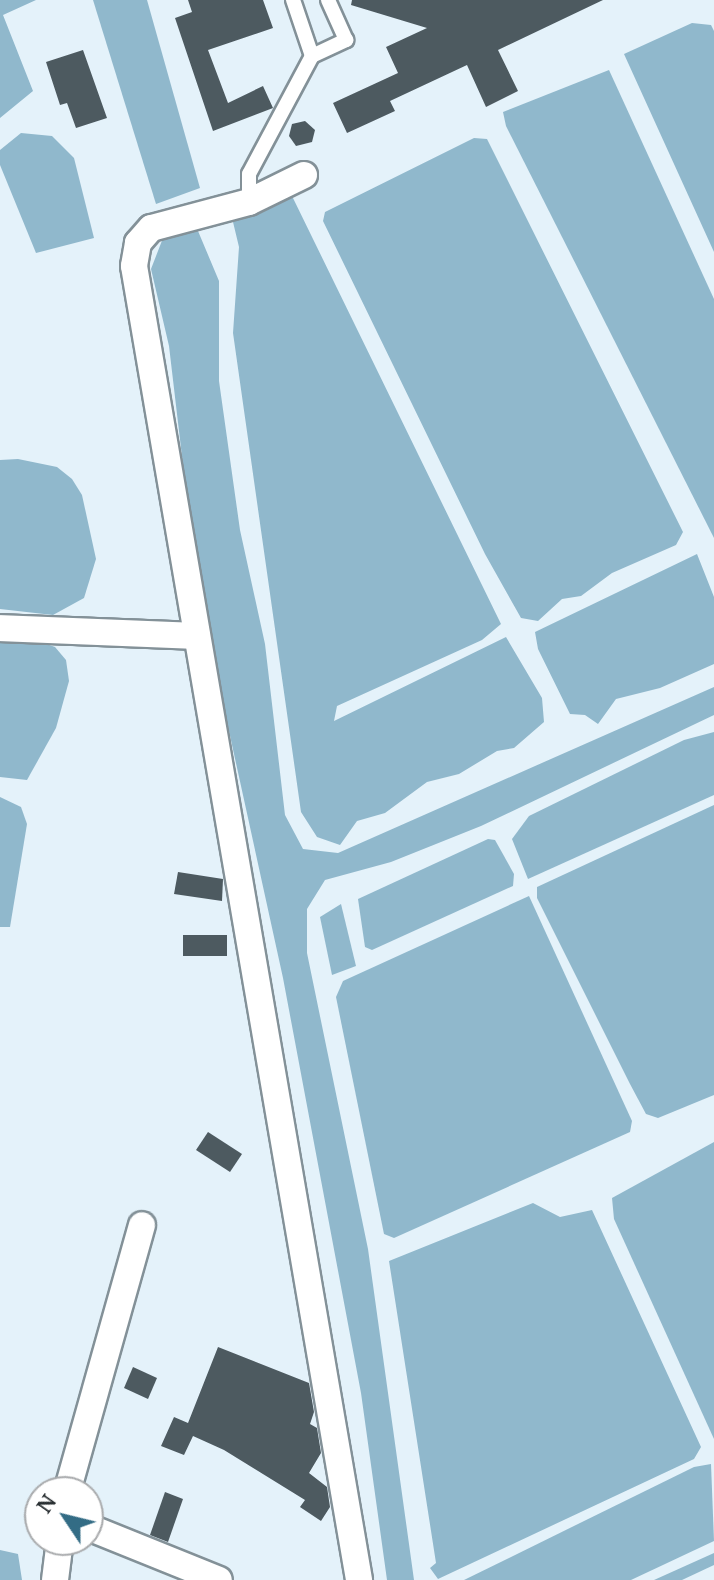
<!DOCTYPE html>
<html>
<head>
<meta charset="utf-8">
<style>
  body { margin:0 }
  #map { position:relative; width:714px; height:1580px; overflow:hidden; background:#e4f2fa; font-family:"PT Serif",serif }
  div>[style] { position:absolute }
  [style*='--x'] { left:calc(var(--x)*1px); top:calc(var(--y)*1px); width:calc(var(--w)*1px); rotate:calc(var(--a)*1deg) }
  .water>* { inset:0; background:#90b8cc }
  .building>* { inset:0; background:#4d5a60 }
  .roads { filter:drop-shadow(2px 0 #839198) drop-shadow(-2px 0 #839198) drop-shadow(0 2px #839198) drop-shadow(0 -2px #839198) }
  .service>* { height:14px; margin:-7px; padding:0 7px; transform-origin:7px; border-radius:7px; background:#fff }
  .minor>* { height:26px; margin:-13px; padding:0 13px; transform-origin:13px; border-radius:13px; background:#fff }
  span { translate:-50% -50%; white-space:nowrap; text-align:center; line-height:1.15; -webkit-text-stroke:8px #fff; paint-order:stroke }
  .north { position:absolute; left:24px; top:1476px; width:80px; height:80px; box-sizing:border-box; background:#fff; border:2px solid #a9abad; border-radius:50%; rotate:305deg; font-size:22px; font-weight:700; line-height:32px; text-align:center; color:#282e31 }
  .north::after { content:''; display:block; margin:auto; width:28px; height:36px; background:#336c85; clip-path:polygon(50% 0,100% 100%,50% 72%,0 100%) }
</style>
</head>
<body>
<div id="map">
  <div class="water">
    <i style="clip-path:polygon(0 0,36px 0,3px 15px,33px 91px,0 118px)"></i>
    <i style="clip-path:polygon(93px 0,147px 0,200px 188px,156px 204px)"></i>
    <i style="clip-path:polygon(692px 23px,711px 25px,714px 31px,714px 252px,624px 54px)"></i>
    <i style="clip-path:polygon(609px 70px,714px 299px,714px 538px,506px 126px,503px 112px)"></i>
    <i style="clip-path:polygon(21px 133px,52px 136px,74px 158px,94px 238px,36px 253px,0 165px,0 150px)"></i>
    <i style="clip-path:polygon(474px 138px,487px 139px,683px 532px,676px 545px,612px 573px,581px 596px,562px 599px,538px 621px,521px 618px,485px 554px,323px 221px,325px 212px)"></i>
    <i style="clip-path:polygon(292px 196px,501px 624px,482px 640px,337px 706px,334px 721px,506px 637px,542px 698px,544px 722px,514px 748px,497px 751px,459px 774px,427px 782px,385px 813px,357px 821px,340px 845px,317px 837px,301px 812px,233px 333px,239px 247px,233px 222px)"></i>
    <i style="clip-path:polygon(198px 231px,219px 281px,219px 381px,240px 530px,265px 644px,285px 815px,303px 849px,338px 853px,714px 687px,714px 715px,481px 826px,391px 862px,325px 880px,307px 909px,307px 953px,368px 1249px,414px 1580px,387px 1580px,361px 1393px,283px 978px,227px 722px,183px 465px,169px 346px,151px 269px,163px 238px)"></i>
    <i style="clip-path:polygon(18px 459px,57px 467px,72px 479px,82px 495px,96px 559px,84px 598px,53px 615px,0 609px,0 460px)"></i>
    <i style="clip-path:polygon(697px 554px,714px 597px,714px 664px,660px 688px,616px 699px,598px 724px,585px 715px,570px 714px,538px 649px,535px 632px)"></i>
    <i style="clip-path:polygon(0 636px,24px 636px,55px 647px,66px 660px,69px 681px,56px 728px,27px 780px,0 777px)"></i>
    <i style="clip-path:polygon(714px 732px,714px 795px,528px 879px,512px 839px,529px 816px,684px 740px)"></i>
    <i style="clip-path:polygon(0 797px,21px 807px,27px 824px,10px 927px,0 927px)"></i>
    <i style="clip-path:polygon(714px 805px,714px 1095px,658px 1118px,646px 1114px,630px 1084px,537px 898px,537px 887px)"></i>
    <i style="clip-path:polygon(488px 839px,495px 840px,514px 874px,513px 886px,372px 950px,365px 947px,358px 899px)"></i>
    <i style="clip-path:polygon(529px 896px,632px 1121px,630px 1132px,394px 1238px,384px 1234px,336px 997px,343px 981px)"></i>
    <i style="clip-path:polygon(341px 904px,356px 966px,332px 975px,320px 917px)"></i>
    <i style="clip-path:polygon(714px 1142px,714px 1439px,614px 1219px,612px 1198px)"></i>
    <i style="clip-path:polygon(533px 1203px,560px 1217px,592px 1210px,701px 1447px,694px 1459px,438px 1579px,430px 1568px,436px 1563px,389px 1261px)"></i>
    <i style="clip-path:polygon(711px 1464px,714px 1541px,631px 1580px,464px 1580px,694px 1467px)"></i>
    <i style="clip-path:polygon(0 1550px,18px 1554px,22px 1580px,0 1580px)"></i>
    <i style="clip-path:polygon(714px 1553px,714px 1565px,682px 1580px,654px 1580px)"></i>
  </div>
  <div class="building">
    <i style="clip-path:polygon(188px 0,263px 0,273px 28px,208px 50px,228px 103px,263px 86px,273px 108px,213px 131px,175px 18px,192px 12px)"></i>
    <i style="clip-path:polygon(352px 0,603px 0,498px 50px,518px 91px,486px 107px,467px 65px,390px 101px,395px 111px,347px 133px,333px 103px,398px 73px,386px 47px,427px 28px,351px 5px)"></i>
    <i style="clip-path:polygon(83px 50px,107px 118px,76px 128px,67px 103px,60px 105px,46px 62px)"></i>
    <i style="clip-path:polygon(305px 121px,315px 130px,312px 142px,296px 146px,289px 136px,292px 124px)"></i>
    <i style="clip-path:polygon(178px 872px,223px 879px,222px 901px,174px 894px)"></i>
    <i style="clip-path:polygon(183px 935px,227px 935px,227px 956px,183px 956px)"></i>
    <i style="clip-path:polygon(208px 1132px,242px 1154px,230px 1172px,196px 1150px)"></i>
    <i style="clip-path:polygon(218px 1347px,309px 1383px,314px 1412px,310px 1424px,317px 1428px,321px 1453px,309px 1473px,327px 1487px,330px 1507px,321px 1521px,300px 1507px,305px 1500px,224px 1450px,193px 1436px,184px 1455px,161px 1446px,174px 1417px,188px 1423px)"></i>
    <i style="clip-path:polygon(133px 1367px,157px 1378px,148px 1399px,124px 1388px)"></i>
    <i style="clip-path:polygon(165px 1492px,183px 1499px,168px 1542px,150px 1535px)"></i>
  </div>
  <div class="roads">
    <div class="service">
      <i style="--x:312;--y:56;--w:38;--a:-25"></i>
      <i style="--x:346;--y:40;--w:44;--a:-114.2"></i>
      <i style="--x:249;--y:202;--w:28;--a:-90"></i>
      <i style="--x:249;--y:174;--w:134;--a:-61.9"></i>
      <i style="--x:312;--y:56;--w:59;--a:-108.7"></i>
    </div>
    <div class="minor">
      <i style="--x:304;--y:175;--w:61;--a:153.9"></i>
      <i style="--x:249;--y:202;--w:101;--a:165.1"></i>
      <i style="--x:151;--y:228;--w:20;--a:131"></i>
      <i style="--x:138;--y:243;--w:23;--a:100"></i>
      <i style="--x:134;--y:266;--w:1333;--a:80.28"></i>
      <i style="--x:0;--y:628;--w:197;--a:2.3"></i>
      <i style="--x:67;--y:1492;--w:277;--a:-74.3"></i>
      <i style="--x:88;--y:1527;--w:141;--a:22"></i>
      <i style="--x:55;--y:1580;--w:40;--a:-82.9"></i>
    </div>
  </div>
  <div class="north">N</div>
</div>
</body>
</html>
